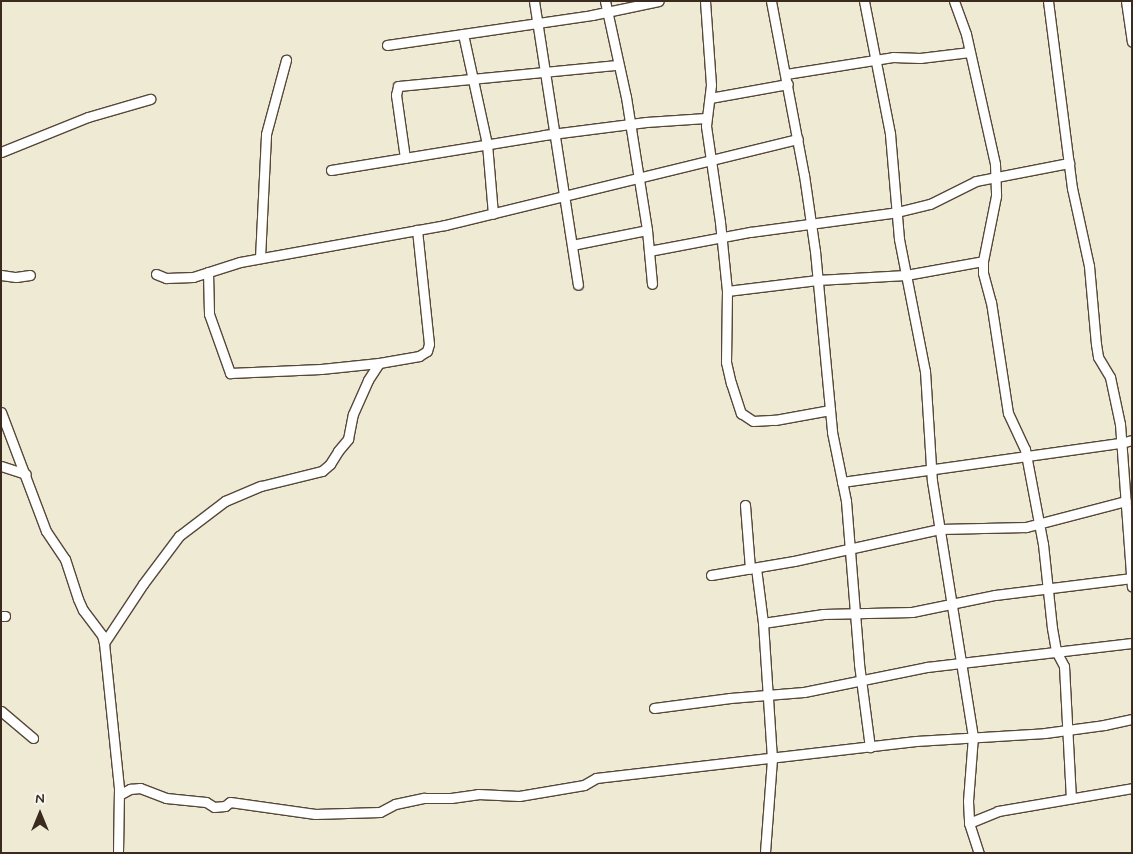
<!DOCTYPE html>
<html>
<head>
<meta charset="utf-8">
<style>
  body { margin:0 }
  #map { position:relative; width:1133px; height:854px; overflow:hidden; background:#eeead4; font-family:Mynerve,sans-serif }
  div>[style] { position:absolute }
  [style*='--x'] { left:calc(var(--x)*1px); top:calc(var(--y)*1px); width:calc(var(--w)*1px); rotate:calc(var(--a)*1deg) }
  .roads { filter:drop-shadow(1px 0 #564739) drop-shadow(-1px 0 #564739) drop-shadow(0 1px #564739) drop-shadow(0 -1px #564739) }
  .street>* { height:9px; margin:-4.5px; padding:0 4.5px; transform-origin:4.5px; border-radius:4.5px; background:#fff }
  span { translate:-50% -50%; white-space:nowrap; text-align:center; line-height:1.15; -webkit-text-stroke:5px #f6f6f2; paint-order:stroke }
  .frame { position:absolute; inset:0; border:2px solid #3b2a1e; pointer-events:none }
  .north { position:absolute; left:15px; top:789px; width:50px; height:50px; -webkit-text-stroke:4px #f6f6f2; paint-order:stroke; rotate:0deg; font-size:14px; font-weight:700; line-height:20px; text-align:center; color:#3b2a1e }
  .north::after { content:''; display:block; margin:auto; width:18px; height:22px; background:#3b2a1e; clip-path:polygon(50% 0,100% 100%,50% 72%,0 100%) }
</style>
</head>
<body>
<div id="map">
  <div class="roads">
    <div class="street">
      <i style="--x:534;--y:1;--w:287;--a:81.2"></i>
      <i style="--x:605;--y:1;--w:98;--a:77.7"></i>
      <i style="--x:626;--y:97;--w:135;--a:81"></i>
      <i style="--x:647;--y:230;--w:54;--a:84.7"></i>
      <i style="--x:705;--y:1;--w:84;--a:85.9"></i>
      <i style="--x:711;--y:85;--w:41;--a:97"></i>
      <i style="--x:706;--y:126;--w:97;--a:81.7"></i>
      <i style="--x:720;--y:222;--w:69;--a:84.2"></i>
      <i style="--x:727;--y:291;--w:71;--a:90.8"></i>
      <i style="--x:726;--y:362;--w:22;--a:77"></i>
      <i style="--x:731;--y:383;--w:32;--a:72"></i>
      <i style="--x:741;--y:413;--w:14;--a:34"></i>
      <i style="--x:753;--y:421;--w:22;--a:-3"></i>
      <i style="--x:775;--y:420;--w:56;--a:-10.3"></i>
      <i style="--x:771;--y:1;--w:177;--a:79.3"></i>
      <i style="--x:804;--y:175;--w:77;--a:81.8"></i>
      <i style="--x:815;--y:251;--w:182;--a:84.6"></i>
      <i style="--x:832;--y:432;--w:70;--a:78.5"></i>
      <i style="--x:846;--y:501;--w:164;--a:85.4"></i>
      <i style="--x:859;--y:664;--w:84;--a:82.5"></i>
      <i style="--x:864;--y:1;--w:136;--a:78.9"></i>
      <i style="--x:890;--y:134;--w:105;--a:85.1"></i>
      <i style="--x:899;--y:239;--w:135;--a:78.9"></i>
      <i style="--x:925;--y:371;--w:110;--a:86.4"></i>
      <i style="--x:932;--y:481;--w:258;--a:80.9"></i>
      <i style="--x:973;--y:736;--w:65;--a:94.4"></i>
      <i style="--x:968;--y:801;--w:22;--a:87"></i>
      <i style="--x:969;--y:823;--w:32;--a:72"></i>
      <i style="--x:954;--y:1;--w:35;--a:70"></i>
      <i style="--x:966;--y:34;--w:133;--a:77.4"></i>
      <i style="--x:995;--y:164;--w:32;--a:88"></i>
      <i style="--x:996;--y:196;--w:66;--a:101.3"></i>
      <i style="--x:983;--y:261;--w:12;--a:90"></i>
      <i style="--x:983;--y:273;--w:30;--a:75"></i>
      <i style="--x:991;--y:302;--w:112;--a:81.3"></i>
      <i style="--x:1008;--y:413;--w:40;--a:65"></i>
      <i style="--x:1025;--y:449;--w:97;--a:79.3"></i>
      <i style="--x:1043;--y:544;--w:84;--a:83.9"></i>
      <i style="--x:1052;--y:628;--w:23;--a:80"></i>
      <i style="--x:1056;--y:651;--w:17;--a:62"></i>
      <i style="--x:1064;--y:666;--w:132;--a:87"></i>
      <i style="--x:1048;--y:1;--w:189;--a:82.7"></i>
      <i style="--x:1072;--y:188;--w:80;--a:77.7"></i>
      <i style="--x:1089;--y:266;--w:78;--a:84.9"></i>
      <i style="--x:1096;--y:344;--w:13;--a:81"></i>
      <i style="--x:1098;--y:357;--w:23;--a:59"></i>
      <i style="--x:1110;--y:377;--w:48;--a:78"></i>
      <i style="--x:1120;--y:424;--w:163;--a:85.8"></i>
      <i style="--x:1126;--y:1;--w:41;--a:81.7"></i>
      <i style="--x:463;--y:34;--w:113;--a:77.7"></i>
      <i style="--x:487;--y:144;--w:70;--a:85.1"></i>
      <i style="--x:387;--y:45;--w:207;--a:-8.3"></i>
      <i style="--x:592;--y:15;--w:68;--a:-11.8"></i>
      <i style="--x:786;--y:74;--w:108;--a:-9"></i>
      <i style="--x:893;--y:57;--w:27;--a:2"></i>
      <i style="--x:920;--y:58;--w:50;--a:-6.8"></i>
      <i style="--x:710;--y:98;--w:79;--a:-10.2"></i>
      <i style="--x:1;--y:152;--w:94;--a:-21.9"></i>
      <i style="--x:88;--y:117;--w:65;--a:-16.2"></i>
      <i style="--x:405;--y:158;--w:64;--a:-98.1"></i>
      <i style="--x:396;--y:95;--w:9;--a:-77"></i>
      <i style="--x:398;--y:86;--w:221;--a:-5.5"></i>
      <i style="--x:331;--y:170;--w:216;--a:-9.3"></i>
      <i style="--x:544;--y:135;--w:103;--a:-7.3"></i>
      <i style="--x:646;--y:122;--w:60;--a:-3.8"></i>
      <i style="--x:572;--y:245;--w:76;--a:-11.3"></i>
      <i style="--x:649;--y:251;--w:103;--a:-10.7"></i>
      <i style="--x:750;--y:232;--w:148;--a:-7.7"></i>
      <i style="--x:897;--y:212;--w:34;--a:-14"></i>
      <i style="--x:930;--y:204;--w:51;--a:-26.6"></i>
      <i style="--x:976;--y:181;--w:95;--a:-11"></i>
      <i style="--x:260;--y:258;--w:124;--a:-87.2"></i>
      <i style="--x:266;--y:134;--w:77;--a:-74.9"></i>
      <i style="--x:208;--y:272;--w:42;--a:88.6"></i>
      <i style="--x:209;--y:314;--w:63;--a:70.4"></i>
      <i style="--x:230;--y:373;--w:91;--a:-2.5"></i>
      <i style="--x:321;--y:369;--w:58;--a:-5.9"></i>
      <i style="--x:379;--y:363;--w:41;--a:-9.9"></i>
      <i style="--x:419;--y:356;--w:9;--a:-32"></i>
      <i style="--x:427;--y:351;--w:7;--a:-74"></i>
      <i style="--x:429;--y:344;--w:115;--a:-96"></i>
      <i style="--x:156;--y:274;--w:11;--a:22"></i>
      <i style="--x:166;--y:278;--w:27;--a:-2"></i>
      <i style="--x:193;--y:277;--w:49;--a:-17.7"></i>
      <i style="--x:240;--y:262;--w:208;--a:-10.2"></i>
      <i style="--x:445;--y:225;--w:363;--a:-13.7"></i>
      <i style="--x:1;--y:275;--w:15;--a:8"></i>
      <i style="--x:16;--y:277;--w:14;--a:-8"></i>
      <i style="--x:727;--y:291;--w:91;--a:-7"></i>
      <i style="--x:817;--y:280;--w:89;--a:-3.2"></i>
      <i style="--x:906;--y:275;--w:78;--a:-10.3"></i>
      <i style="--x:1;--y:412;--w:127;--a:69.3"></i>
      <i style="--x:46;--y:531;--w:34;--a:56"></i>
      <i style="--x:65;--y:559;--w:42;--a:72"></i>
      <i style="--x:78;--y:599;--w:12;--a:66"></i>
      <i style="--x:83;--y:610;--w:31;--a:53"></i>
      <i style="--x:102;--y:635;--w:8;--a:76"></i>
      <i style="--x:1;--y:466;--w:26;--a:18"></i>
      <i style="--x:842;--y:482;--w:282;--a:-8"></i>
      <i style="--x:1121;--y:443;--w:11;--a:-15"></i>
      <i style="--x:745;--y:505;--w:64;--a:85.5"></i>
      <i style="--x:756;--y:568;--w:55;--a:82.7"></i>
      <i style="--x:763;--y:623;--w:136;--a:86.2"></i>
      <i style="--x:772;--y:759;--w:94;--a:94.3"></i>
      <i style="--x:711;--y:575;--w:84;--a:-9.6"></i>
      <i style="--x:794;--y:561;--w:149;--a:-12.4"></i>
      <i style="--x:940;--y:529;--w:86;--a:-1.3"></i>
      <i style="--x:1026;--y:527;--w:103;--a:-14.6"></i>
      <i style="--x:1;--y:616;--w:4;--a:0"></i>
      <i style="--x:763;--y:623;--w:61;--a:-8.5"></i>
      <i style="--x:823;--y:614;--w:89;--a:-1.3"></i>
      <i style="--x:912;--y:612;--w:85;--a:-11.6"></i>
      <i style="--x:995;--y:595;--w:138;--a:-7.1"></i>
      <i style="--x:654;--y:708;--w:77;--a:-7.5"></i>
      <i style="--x:730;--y:698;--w:74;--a:-4.6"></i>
      <i style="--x:804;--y:692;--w:126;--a:-11.5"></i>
      <i style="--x:927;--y:667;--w:206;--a:-6.7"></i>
      <i style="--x:1;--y:711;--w:42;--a:40.2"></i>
      <i style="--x:119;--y:795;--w:13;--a:-29"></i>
      <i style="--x:130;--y:789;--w:10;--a:-6"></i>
      <i style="--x:140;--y:788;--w:28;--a:21"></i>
      <i style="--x:166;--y:798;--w:40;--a:5.7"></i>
      <i style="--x:206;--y:802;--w:9;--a:32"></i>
      <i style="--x:214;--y:807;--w:11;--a:-5"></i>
      <i style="--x:225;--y:806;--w:6;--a:-39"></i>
      <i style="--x:230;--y:802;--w:86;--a:8"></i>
      <i style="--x:315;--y:814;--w:65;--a:-1.8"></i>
      <i style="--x:380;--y:812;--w:17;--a:-28"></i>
      <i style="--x:395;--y:804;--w:30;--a:-12"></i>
      <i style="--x:424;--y:798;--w:27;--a:0"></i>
      <i style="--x:451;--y:798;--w:27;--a:-8"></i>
      <i style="--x:478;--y:794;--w:41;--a:2.8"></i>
      <i style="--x:519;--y:796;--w:66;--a:-9.6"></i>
      <i style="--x:584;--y:785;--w:14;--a:-30"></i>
      <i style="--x:596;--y:778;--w:322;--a:-6.6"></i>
      <i style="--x:916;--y:741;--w:129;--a:-3.5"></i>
      <i style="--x:1045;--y:733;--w:60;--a:-7.7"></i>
      <i style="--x:1104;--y:725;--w:29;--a:-12"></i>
      <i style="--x:969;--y:823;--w:31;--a:-22"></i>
      <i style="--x:998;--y:811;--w:136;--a:-9.7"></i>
      <i style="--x:118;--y:853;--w:65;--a:-89.1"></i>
      <i style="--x:119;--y:788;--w:146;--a:-95.9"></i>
      <i style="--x:104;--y:643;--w:71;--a:-56.5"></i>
      <i style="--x:143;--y:584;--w:60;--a:-53.1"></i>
      <i style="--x:179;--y:536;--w:58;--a:-37.3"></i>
      <i style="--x:225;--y:501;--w:39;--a:-23"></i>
      <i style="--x:261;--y:486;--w:63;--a:-13.8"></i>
      <i style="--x:322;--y:471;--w:11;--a:-41"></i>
      <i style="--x:330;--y:464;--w:15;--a:-58"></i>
      <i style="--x:338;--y:451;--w:16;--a:-50"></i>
      <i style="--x:348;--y:439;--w:25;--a:-79"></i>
      <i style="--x:353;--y:414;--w:37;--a:-66"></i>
      <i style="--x:368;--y:380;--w:20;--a:-57"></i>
    </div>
  </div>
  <div class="frame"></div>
  <div class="north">N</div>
</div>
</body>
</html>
